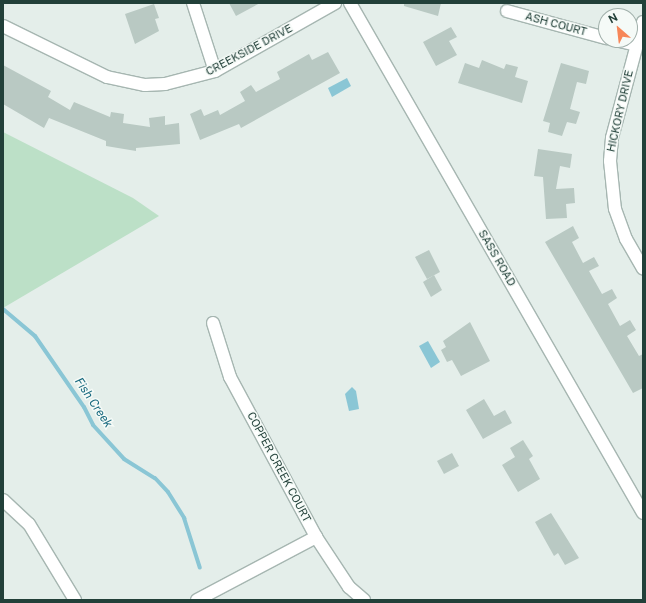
<!DOCTYPE html>
<html>
<head>
<meta charset="utf-8">
<style>
  body { margin:0 }
  #map { position:relative; width:646px; height:603px; overflow:hidden; background:#e4eeea; font-family:"Public Sans",sans-serif }
  div>[style] { position:absolute }
  [style*='--x'] { left:calc(var(--x)*1px); top:calc(var(--y)*1px); width:calc(var(--w)*1px); rotate:calc(var(--a)*1deg) }
  .green>* { inset:0; background:#bce0c7 }
  .water>* { inset:0; background:#8ac6d5 }
  .stream>* { height:4px; margin:-2px; padding:0 2px; transform-origin:2px; border-radius:2px; background:#8ac6d5 }
  .building>* { inset:0; background:#b9c9c3 }
  .roads { filter:drop-shadow(1px 0 #a6b6b1) drop-shadow(-1px 0 #a6b6b1) drop-shadow(0 1px #a6b6b1) drop-shadow(0 -1px #a6b6b1) }
  .street>* { height:12px; margin:-6px; padding:0 6px; transform-origin:6px; border-radius:6px; background:#fff }
  .secondary>* { height:12px; margin:-6px; padding:0 6px; transform-origin:6px; border-radius:6px; background:#fff }
  span { translate:-50% -50%; white-space:nowrap; text-align:center; line-height:1.15; -webkit-text-stroke:3px #f5faf7; paint-order:stroke }
  .street-label { font-size:11px; color:#224039 }
  .water-label { font-size:12px; color:#196a7f; font-style:italic }
  .frame { position:absolute; inset:0; border:4px solid #224039; pointer-events:none }
  .north { position:absolute; left:598px; top:8px; width:40px; height:40px; box-sizing:border-box; background:#f5faf7; border:1px solid #a1b0ab; border-radius:50%; rotate:332deg; font-size:11px; font-weight:700; line-height:16px; text-align:center; color:#224039 }
  .north::after { content:''; display:block; margin:auto; width:14px; height:18px; background:#f78658; clip-path:polygon(50% 0,100% 100%,50% 72%,0 100%) }
</style>
</head>
<body>
<div id="map">
  <div class="green">
    <i style="clip-path:polygon(3px 132px,133px 198px,159px 216px,3px 308px)"></i>
  </div>
  <div class="water">
    <i style="clip-path:polygon(347px 78px,351px 86px,332px 97px,328px 88px)"></i>
    <i style="clip-path:polygon(428px 341px,440px 362px,431px 368px,419px 346px)"></i>
    <i style="clip-path:polygon(352px 387px,356px 391px,359px 409px,349px 411px,345px 394px)"></i>
  </div>
  <div class="stream">
    <i style="--x:3;--y:309;--w:42;--a:40.2"></i>
    <i style="--x:35;--y:336;--w:86;--a:55.4"></i>
    <i style="--x:84;--y:407;--w:20;--a:63"></i>
    <i style="--x:93;--y:425;--w:46;--a:47.6"></i>
    <i style="--x:124;--y:459;--w:36;--a:32"></i>
    <i style="--x:155;--y:478;--w:19;--a:47"></i>
    <i style="--x:168;--y:492;--w:31;--a:58"></i>
    <i style="--x:184;--y:518;--w:52;--a:72.3"></i>
  </div>
  <div class="building">
    <i style="clip-path:polygon(229px 3px,260px 3px,236px 16px)"></i>
    <i style="clip-path:polygon(404px 3px,441px 3px,438px 16px,404px 6px)"></i>
    <i style="clip-path:polygon(154px 4px,159px 18px,155px 19px,159px 31px,135px 44px,125px 14px)"></i>
    <i style="clip-path:polygon(451px 27px,457px 37px,449px 41px,457px 55px,436px 66px,423px 42px)"></i>
    <i style="clip-path:polygon(328px 52px,340px 73px,241px 128px,239px 124px,200px 140px,190px 114px,201px 109px,204px 116px,218px 110px,220px 115px,245px 101px,240px 92px,251px 85px,256px 92px,280px 79px,277px 72px,309px 54px,312px 60px)"></i>
    <i style="clip-path:polygon(482px 60px,504px 69px,506px 64px,518px 67px,515px 77px,528px 81px,522px 103px,458px 83px,465px 63px,479px 68px)"></i>
    <i style="clip-path:polygon(561px 63px,589px 71px,586px 84px,577px 82px,570px 109px,580px 112px,576px 124px,567px 122px,562px 136px,548px 132px,550px 123px,543px 121px)"></i>
    <i style="clip-path:polygon(3px 65px,51px 91px,48px 97px,70px 110px,74px 102px,110px 117px,111px 112px,124px 114px,123px 123px,150px 127px,149px 118px,165px 116px,165px 125px,179px 123px,180px 144px,136px 148px,136px 151px,106px 146px,106px 141px,49px 118px,44px 128px,3px 104px)"></i>
    <i style="clip-path:polygon(538px 149px,572px 154px,570px 168px,560px 166px,556px 189px,574px 188px,575px 203px,566px 204px,567px 218px,546px 219px,543px 177px,534px 176px)"></i>
    <i style="clip-path:polygon(573px 226px,579px 238px,572px 242px,583px 263px,594px 257px,599px 266px,589px 271px,602px 294px,612px 289px,617px 298px,608px 304px,620px 326px,630px 320px,636px 330px,627px 336px,639px 356px,643px 354px,643px 388px,633px 393px,545px 242px)"></i>
    <i style="clip-path:polygon(429px 250px,440px 272px,427px 279px,415px 257px)"></i>
    <i style="clip-path:polygon(434px 275px,442px 290px,431px 297px,423px 282px)"></i>
    <i style="clip-path:polygon(470px 322px,490px 361px,461px 376px,452px 360px,447px 362px,441px 350px,446px 347px,443px 341px)"></i>
    <i style="clip-path:polygon(484px 399px,494px 416px,505px 410px,512px 423px,483px 439px,466px 410px)"></i>
    <i style="clip-path:polygon(523px 440px,533px 456px,529px 459px,540px 479px,518px 492px,502px 465px,515px 457px,510px 448px)"></i>
    <i style="clip-path:polygon(452px 453px,459px 466px,444px 474px,437px 461px)"></i>
    <i style="clip-path:polygon(551px 513px,579px 558px,565px 565px,558px 553px,554px 556px,535px 522px)"></i>
  </div>
  <div class="roads">
    <div class="street">
      <i style="--x:193;--y:3;--w:71;--a:72.1"></i>
      <i style="--x:507;--y:11;--w:103;--a:15.3"></i>
      <i style="--x:643;--y:22;--w:120;--a:105"></i>
      <i style="--x:612;--y:138;--w:23;--a:95"></i>
      <i style="--x:610;--y:161;--w:48;--a:84.1"></i>
      <i style="--x:615;--y:209;--w:32;--a:70"></i>
      <i style="--x:626;--y:239;--w:34;--a:60"></i>
      <i style="--x:3;--y:26;--w:116;--a:26.1"></i>
      <i style="--x:107;--y:77;--w:39;--a:12"></i>
      <i style="--x:145;--y:85;--w:20;--a:-3"></i>
      <i style="--x:165;--y:84;--w:52;--a:-14.6"></i>
      <i style="--x:215;--y:71;--w:138;--a:-29.5"></i>
      <i style="--x:615;--y:40;--w:22;--a:13"></i>
      <i style="--x:213;--y:323;--w:57;--a:72.5"></i>
      <i style="--x:230;--y:377;--w:182;--a:61.7"></i>
      <i style="--x:316;--y:537;--w:60;--a:56.6"></i>
      <i style="--x:349;--y:587;--w:20;--a:41"></i>
      <i style="--x:3;--y:500;--w:35;--a:43"></i>
      <i style="--x:29;--y:524;--w:89;--a:58.8"></i>
      <i style="--x:197;--y:600;--w:135;--a:-27.9"></i>
    </div>
    <div class="secondary">
      <i style="--x:350;--y:3;--w:588;--a:60.12"></i>
    </div>
  </div>
  <div class="street-label">
    <span style="left:556px;top:24px;rotate:15deg">ASH COURT</span>
    <span style="left:249px;top:50px;rotate:-28deg">CREEKSIDE DRIVE</span>
    <span style="left:620px;top:111px;rotate:-77deg">HICKORY DRIVE</span>
    <span style="left:497px;top:258px;rotate:60deg">SASS ROAD</span>
    <span style="left:279px;top:467px;rotate:62deg">COPPER CREEK COURT</span>
  </div>
  <div class="water-label">
    <span style="left:93px;top:403px;rotate:56deg">Fish Creek</span>
  </div>
  <div class="frame"></div>
  <div class="north">N</div>
</div>
</body>
</html>
